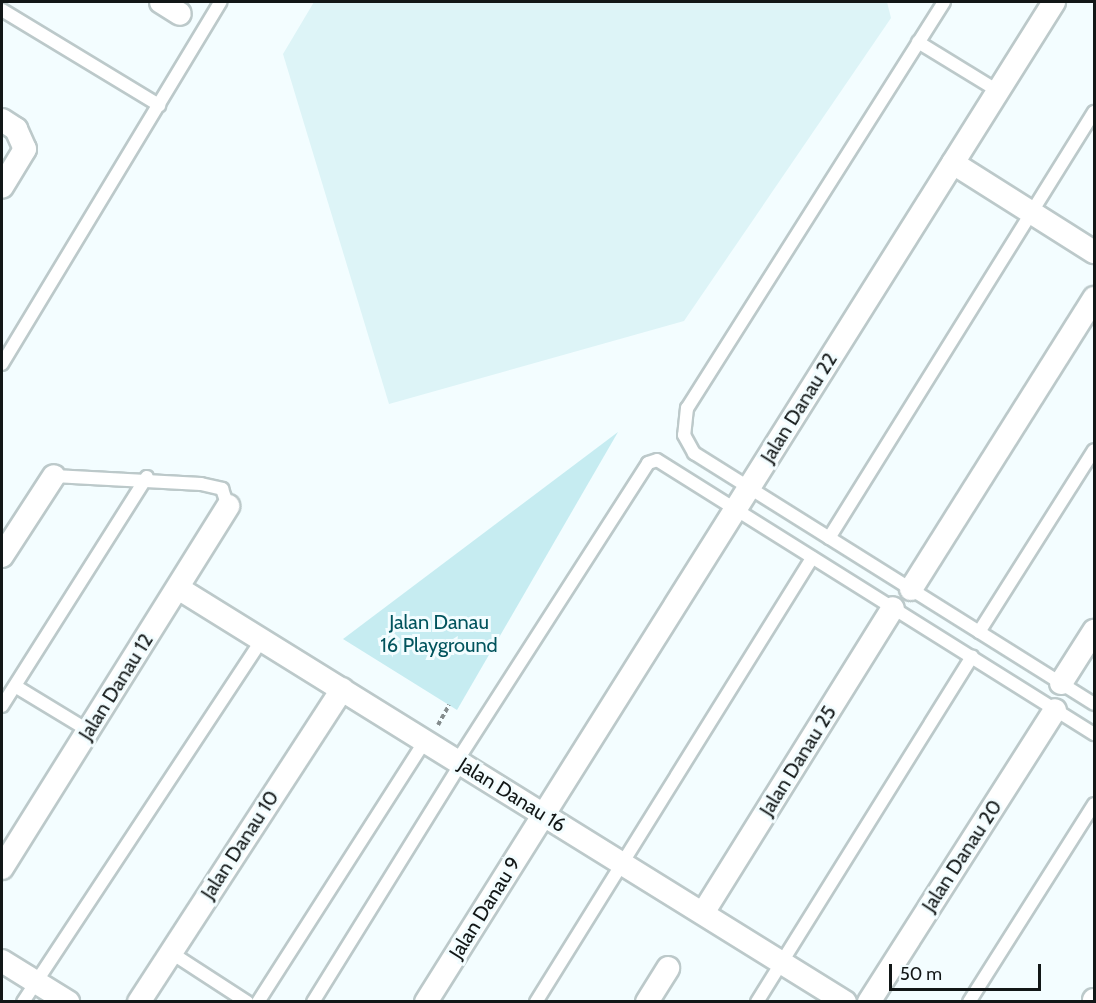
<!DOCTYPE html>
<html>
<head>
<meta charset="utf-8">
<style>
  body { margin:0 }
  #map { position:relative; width:1096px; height:1003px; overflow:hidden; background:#f3fdff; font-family:Cabin,sans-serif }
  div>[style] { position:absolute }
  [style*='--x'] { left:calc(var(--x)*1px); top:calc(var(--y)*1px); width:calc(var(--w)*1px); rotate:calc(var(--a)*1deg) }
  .built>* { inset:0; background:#ddf4f7 }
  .green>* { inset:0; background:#c6ecf1 }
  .path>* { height:4px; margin-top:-2px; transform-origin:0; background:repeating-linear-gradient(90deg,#848c8d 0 4.5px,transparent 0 7.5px) }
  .roads { filter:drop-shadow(2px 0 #bcc9ca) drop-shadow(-2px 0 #bcc9ca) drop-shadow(0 2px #bcc9ca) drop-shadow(0 -2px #bcc9ca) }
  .service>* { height:12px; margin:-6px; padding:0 6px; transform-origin:6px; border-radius:6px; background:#fff }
  .minor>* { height:22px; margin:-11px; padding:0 11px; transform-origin:11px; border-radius:11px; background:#fff }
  span { translate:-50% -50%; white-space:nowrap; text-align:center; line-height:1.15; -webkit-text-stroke:6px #f3fdff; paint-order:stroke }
  .street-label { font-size:20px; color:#121717 }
  .park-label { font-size:20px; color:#02545d }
  .frame { position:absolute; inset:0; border:3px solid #121717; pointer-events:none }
  .scale { position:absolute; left:889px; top:964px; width:152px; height:27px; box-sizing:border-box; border:3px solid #121717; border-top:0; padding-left:8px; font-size:18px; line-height:21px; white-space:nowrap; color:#121717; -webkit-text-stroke:4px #f3fdff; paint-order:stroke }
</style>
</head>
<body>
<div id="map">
  <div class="built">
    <i style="clip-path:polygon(314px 2px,887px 2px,891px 18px,684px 321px,389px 404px,283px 54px)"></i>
  </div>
  <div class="green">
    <i style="clip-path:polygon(618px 432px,457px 710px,343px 639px)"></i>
  </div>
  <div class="path">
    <i style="--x:438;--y:725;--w:23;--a:-61"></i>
  </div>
  <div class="roads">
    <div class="service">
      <i style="--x:944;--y:2;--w:481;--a:122.3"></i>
      <i style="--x:687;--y:408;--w:27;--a:96"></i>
      <i style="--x:684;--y:435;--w:21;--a:61"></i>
      <i style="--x:694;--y:453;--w:472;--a:32.1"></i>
      <i style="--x:2;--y:10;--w:184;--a:31.2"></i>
      <i style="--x:918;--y:42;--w:94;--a:31.5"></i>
      <i style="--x:2;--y:364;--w:423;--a:-58.9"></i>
      <i style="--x:54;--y:476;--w:147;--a:3.1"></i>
      <i style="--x:201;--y:484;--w:22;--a:13"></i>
      <i style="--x:222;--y:489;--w:18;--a:71"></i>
      <i style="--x:829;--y:538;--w:502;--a:-58.12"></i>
      <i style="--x:979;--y:632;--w:215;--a:-57.7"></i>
      <i style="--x:15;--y:686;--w:87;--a:31.3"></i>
      <i style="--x:2;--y:706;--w:271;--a:-57.7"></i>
      <i style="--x:457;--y:761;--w:354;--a:-57.3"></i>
      <i style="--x:648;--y:463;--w:9;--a:-18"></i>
      <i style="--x:657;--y:460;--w:516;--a:32.09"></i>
      <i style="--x:170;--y:952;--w:92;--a:33"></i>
      <i style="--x:23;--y:1002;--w:434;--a:-56.6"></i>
      <i style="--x:258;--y:1002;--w:310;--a:-57.4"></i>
      <i style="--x:313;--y:1002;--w:281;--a:-58.2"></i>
      <i style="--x:536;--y:1002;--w:523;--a:-58.13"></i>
      <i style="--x:757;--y:1002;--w:407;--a:-58.1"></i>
      <i style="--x:969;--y:1002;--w:234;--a:-57.7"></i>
    </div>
    <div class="minor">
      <i style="--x:161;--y:2;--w:22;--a:32"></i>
      <i style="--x:2;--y:120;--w:17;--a:33"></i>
      <i style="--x:16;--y:129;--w:22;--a:66"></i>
      <i style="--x:25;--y:149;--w:44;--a:121.2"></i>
      <i style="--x:953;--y:163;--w:167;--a:32.3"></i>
      <i style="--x:2;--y:556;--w:95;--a:-57"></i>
      <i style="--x:178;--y:588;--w:785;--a:31.83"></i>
      <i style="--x:911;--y:589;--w:344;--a:-57.8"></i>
      <i style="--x:1061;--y:683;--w:62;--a:-57.6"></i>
      <i style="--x:2;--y:868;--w:427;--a:-58"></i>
      <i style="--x:703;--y:913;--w:359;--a:-58.1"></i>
      <i style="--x:2;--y:961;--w:78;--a:31.8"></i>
      <i style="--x:139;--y:1002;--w:373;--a:-57"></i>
      <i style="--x:426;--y:1002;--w:1181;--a:-57.87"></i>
      <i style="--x:647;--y:1002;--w:40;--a:-58"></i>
      <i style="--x:869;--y:1002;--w:346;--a:-57.5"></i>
      <i style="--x:1094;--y:1002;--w:2;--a:-90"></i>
    </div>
  </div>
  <div class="street-label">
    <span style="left:799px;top:408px;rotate:-58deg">Jalan Danau 22</span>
    <span style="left:116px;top:687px;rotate:-58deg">Jalan Danau 12</span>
    <span style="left:798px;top:761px;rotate:-58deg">Jalan Danau 25</span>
    <span style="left:512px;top:795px;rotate:32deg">Jalan Danau 16</span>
    <span style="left:240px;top:845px;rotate:-57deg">Jalan Danau 10</span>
    <span style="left:962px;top:856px;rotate:-57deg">Jalan Danau 20</span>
    <span style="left:485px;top:908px;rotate:-58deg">Jalan Danau 9</span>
  </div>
  <div class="park-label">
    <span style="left:439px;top:634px">Jalan Danau<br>16 Playground</span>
  </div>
  <div class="frame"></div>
  <div class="scale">50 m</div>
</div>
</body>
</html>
